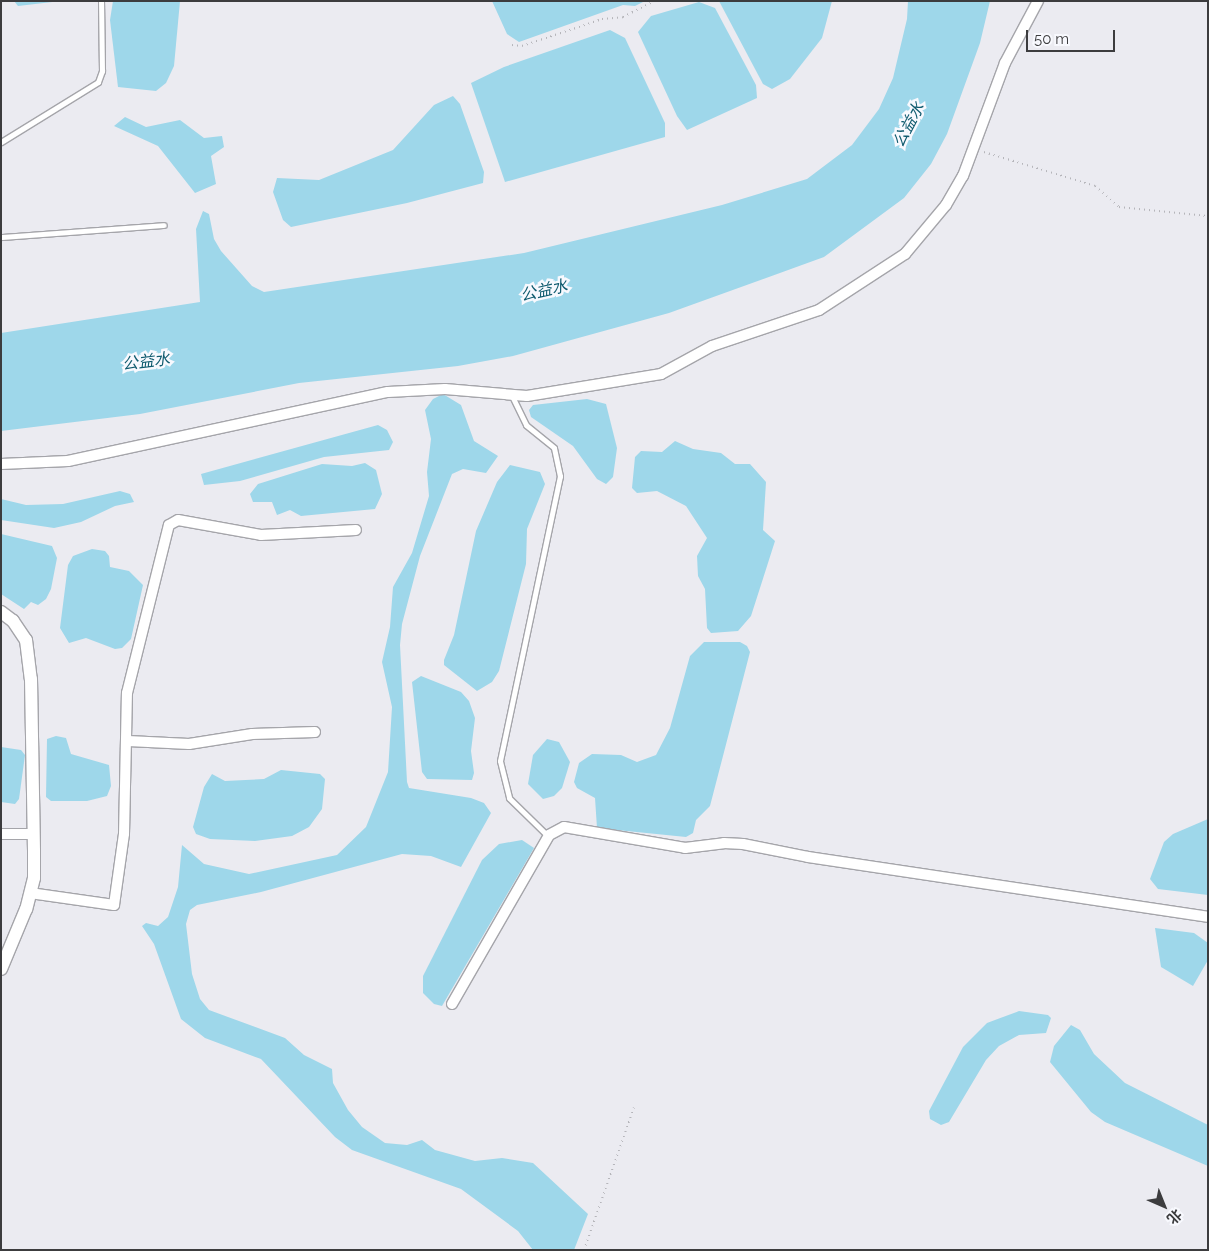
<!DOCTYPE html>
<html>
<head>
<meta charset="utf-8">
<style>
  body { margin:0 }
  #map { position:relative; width:1209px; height:1251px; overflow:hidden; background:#ebebf1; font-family:Raleway,"Noto Sans SC",sans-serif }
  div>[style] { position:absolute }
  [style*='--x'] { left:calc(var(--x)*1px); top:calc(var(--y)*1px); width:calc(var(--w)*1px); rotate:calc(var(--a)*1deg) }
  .water>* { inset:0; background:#9ed7ea }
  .path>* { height:2px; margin-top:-1px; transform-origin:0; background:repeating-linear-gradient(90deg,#b5b5ba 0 1px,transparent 0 5px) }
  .roads { filter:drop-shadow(1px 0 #a5a5aa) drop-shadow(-1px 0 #a5a5aa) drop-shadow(0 1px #a5a5aa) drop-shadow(0 -1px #a5a5aa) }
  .service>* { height:5px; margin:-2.5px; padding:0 2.5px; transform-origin:2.5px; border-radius:2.5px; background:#fff }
  .minor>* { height:10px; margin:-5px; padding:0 5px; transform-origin:5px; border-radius:5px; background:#fff }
  .tertiary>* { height:12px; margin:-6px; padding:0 6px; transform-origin:6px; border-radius:6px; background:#fff }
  span { translate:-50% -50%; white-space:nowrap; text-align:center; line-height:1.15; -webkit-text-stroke:5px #f8f9fe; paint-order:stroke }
  .water-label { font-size:16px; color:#105b6f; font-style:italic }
  .frame { position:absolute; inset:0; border:2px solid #3c3c3e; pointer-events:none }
  .north { position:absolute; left:1139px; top:1181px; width:50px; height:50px; -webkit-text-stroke:4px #f8f9fe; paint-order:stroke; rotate:136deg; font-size:14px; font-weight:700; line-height:20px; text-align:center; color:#3c3c3e }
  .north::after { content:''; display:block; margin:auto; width:18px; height:22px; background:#3c3c3e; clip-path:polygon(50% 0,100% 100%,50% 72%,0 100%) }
  .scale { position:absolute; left:1026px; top:30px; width:89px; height:22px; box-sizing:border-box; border:2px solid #3c3c3e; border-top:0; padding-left:6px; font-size:15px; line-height:18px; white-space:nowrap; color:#3c3c3e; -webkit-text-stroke:4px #f8f9fe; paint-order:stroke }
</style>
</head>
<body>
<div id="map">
  <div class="water">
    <i style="clip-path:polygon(14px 1px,61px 1px,18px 6px)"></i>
    <i style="clip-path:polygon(113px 1px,180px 1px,174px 66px,166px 83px,156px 91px,118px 87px,110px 20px)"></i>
    <i style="clip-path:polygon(492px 1px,645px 1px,635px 6px,623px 5px,519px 42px,507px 34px)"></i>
    <i style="clip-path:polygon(719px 1px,832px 1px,822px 38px,790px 79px,772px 89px,763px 84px)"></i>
    <i style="clip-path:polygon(908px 1px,990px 1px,980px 43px,947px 134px,931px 164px,904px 198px,824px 257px,669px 313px,513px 356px,458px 366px,299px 383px,140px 414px,1px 431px,1px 333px,200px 302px,196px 229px,203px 211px,209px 214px,214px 239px,221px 251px,252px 286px,264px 292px,524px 253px,722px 205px,807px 179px,852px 145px,879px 109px,893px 78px,907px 19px)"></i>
    <i style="clip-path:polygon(699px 2px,715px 8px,756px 85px,757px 98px,687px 130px,677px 116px,638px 32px,651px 16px)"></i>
    <i style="clip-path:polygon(610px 30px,625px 38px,665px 123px,665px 137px,505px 182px,471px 83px,504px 67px)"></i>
    <i style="clip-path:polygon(453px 96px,460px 104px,484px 172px,483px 183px,407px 203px,291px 227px,283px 220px,273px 192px,277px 178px,319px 180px,393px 150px,434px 105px)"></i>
    <i style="clip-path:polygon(125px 117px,146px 127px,180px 120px,204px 138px,222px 136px,224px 147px,211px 156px,216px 184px,195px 193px,158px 146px,114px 126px)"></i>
    <i style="clip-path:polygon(443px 394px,461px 405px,474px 441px,498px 456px,486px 473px,463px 469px,452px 474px,420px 556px,402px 624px,400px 645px,407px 782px,409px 788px,471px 798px,484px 803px,491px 813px,461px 867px,431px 856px,402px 854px,261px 892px,197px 905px,190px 910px,186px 924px,192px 974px,200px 999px,209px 1010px,285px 1038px,304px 1055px,332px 1069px,333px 1083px,348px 1110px,362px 1127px,385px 1143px,407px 1145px,422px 1140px,435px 1150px,475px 1161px,502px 1158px,533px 1163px,588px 1214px,574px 1250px,533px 1250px,518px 1231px,461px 1189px,352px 1150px,335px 1137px,261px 1059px,205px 1038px,181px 1019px,154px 944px,142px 926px,146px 923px,158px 926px,168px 917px,178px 887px,182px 845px,204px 864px,249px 874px,337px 855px,366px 827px,388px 772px,392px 707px,382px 662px,390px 627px,393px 587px,412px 553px,429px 496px,427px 472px,431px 439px,425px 410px,433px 399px)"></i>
    <i style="clip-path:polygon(587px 399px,606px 404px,617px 448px,613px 477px,606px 484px,597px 479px,573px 446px,531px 417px,529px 410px,533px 405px)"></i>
    <i style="clip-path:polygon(378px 425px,387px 430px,393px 442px,389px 450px,324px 457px,240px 481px,204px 485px,201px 474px)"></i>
    <i style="clip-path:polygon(675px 441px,693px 449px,721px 453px,735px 464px,750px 464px,766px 482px,763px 530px,775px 541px,751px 616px,738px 631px,711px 633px,707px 628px,705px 589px,698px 576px,697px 556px,707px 538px,686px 506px,657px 491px,637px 493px,632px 488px,635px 457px,641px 451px,662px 452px)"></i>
    <i style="clip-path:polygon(365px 463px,376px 470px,382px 494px,375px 509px,301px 516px,290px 510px,277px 515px,272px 502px,253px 502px,250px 494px,258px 484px,322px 464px,352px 466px)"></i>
    <i style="clip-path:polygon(510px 465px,540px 472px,545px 484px,527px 529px,526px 564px,499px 671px,492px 682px,477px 691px,444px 665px,444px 660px,454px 635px,476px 531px,497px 482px)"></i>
    <i style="clip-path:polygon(120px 491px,130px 494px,134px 502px,115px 506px,81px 522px,54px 528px,1px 520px,1px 499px,26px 505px,63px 504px)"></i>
    <i style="clip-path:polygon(1px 534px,52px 546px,57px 558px,51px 589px,46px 599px,38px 605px,31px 602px,24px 609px,1px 594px)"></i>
    <i style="clip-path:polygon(92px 549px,105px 551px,109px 556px,110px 567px,129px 571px,143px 585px,131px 639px,122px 648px,115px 649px,86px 638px,69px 643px,60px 628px,68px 565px,73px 556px)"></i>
    <i style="clip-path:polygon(704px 642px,740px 642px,747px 646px,750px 652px,710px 806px,696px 820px,693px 833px,686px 837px,597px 828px,595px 798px,577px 788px,574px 782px,579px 763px,592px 754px,621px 755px,637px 762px,656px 755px,670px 728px,690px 656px)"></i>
    <i style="clip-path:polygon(421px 676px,461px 692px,469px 701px,475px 718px,471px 751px,474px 773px,472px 780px,427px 779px,422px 772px,412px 682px)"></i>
    <i style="clip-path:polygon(56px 736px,66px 738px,71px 754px,109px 765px,111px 786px,107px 796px,87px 801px,51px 801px,46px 797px,47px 739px)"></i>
    <i style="clip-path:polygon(547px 739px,559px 742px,570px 762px,562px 788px,554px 796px,543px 799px,528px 784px,533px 755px)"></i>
    <i style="clip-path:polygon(1px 747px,21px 750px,25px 755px,19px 799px,15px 804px,1px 802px)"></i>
    <i style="clip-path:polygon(281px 770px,320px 774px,325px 779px,322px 809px,309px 827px,292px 836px,255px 841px,210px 839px,196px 834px,193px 827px,204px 787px,212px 774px,225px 781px,264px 779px)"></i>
    <i style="clip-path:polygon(1208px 819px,1208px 895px,1158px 889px,1150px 879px,1164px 842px,1173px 834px)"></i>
    <i style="clip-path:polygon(522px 840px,534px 848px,442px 1006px,434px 1004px,423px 993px,423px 976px,482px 860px,499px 844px)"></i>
    <i style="clip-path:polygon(1155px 928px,1194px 933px,1208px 943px,1208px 960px,1193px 986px,1161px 967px)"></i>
    <i style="clip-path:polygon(1019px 1011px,1048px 1015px,1051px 1018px,1046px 1033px,1019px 1035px,999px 1046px,986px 1060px,949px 1122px,941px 1125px,930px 1119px,929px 1111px,963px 1047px,987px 1023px)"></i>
    <i style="clip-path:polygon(1071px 1025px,1080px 1030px,1094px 1054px,1125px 1083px,1208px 1125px,1208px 1166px,1105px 1122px,1091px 1112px,1050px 1062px,1054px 1046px)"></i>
  </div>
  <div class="path">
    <i style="--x:512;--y:45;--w:10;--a:6"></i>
    <i style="--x:522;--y:46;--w:84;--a:-18.6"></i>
    <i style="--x:602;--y:19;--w:21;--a:-5"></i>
    <i style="--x:623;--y:17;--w:36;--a:-27"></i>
    <i style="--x:984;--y:152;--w:116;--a:17"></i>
    <i style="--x:1095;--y:186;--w:32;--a:41"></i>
    <i style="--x:1119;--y:207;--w:89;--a:5.8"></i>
    <i style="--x:584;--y:1250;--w:151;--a:-70.7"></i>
  </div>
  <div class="roads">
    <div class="service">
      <i style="--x:1;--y:142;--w:114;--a:-31.7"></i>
      <i style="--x:98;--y:82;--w:12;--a:-70"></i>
      <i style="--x:102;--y:71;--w:70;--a:-90.8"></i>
      <i style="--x:1;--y:237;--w:163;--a:-4.2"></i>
      <i style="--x:512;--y:396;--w:32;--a:64"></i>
      <i style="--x:526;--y:425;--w:36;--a:39"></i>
      <i style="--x:554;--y:448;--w:29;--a:78"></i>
      <i style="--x:560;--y:476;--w:291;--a:101.9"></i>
      <i style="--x:500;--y:761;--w:38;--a:76"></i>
      <i style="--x:509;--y:798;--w:54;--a:44.3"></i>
    </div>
    <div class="minor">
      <i style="--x:1;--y:464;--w:67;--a:-2.6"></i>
      <i style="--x:68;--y:461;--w:327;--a:-12.2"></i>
      <i style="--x:388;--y:392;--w:57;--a:-3"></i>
      <i style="--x:445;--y:389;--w:82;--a:4.9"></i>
      <i style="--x:527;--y:396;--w:136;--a:-9.3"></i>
      <i style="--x:661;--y:374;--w:58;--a:-28.8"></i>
      <i style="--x:712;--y:346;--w:113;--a:-18.6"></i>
      <i style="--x:819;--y:310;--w:103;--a:-33.1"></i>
      <i style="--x:905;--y:254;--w:64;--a:-50.1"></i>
      <i style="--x:946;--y:205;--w:34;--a:-60"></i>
      <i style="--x:963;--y:176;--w:121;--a:-69.6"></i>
      <i style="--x:1005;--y:63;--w:70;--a:-62"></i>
      <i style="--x:128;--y:741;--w:61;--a:2.8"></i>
      <i style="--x:189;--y:744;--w:64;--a:-9"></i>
      <i style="--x:252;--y:734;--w:63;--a:-1.8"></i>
      <i style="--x:1;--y:834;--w:33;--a:0"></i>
      <i style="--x:30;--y:893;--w:85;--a:8.1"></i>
      <i style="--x:114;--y:905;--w:72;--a:-82"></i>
      <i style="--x:124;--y:834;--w:141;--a:-88.8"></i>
      <i style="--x:127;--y:693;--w:173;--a:-76"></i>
      <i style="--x:169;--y:525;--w:10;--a:-29"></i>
      <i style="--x:178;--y:520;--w:84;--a:10.2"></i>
      <i style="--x:261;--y:535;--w:95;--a:-3"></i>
      <i style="--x:452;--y:1004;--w:195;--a:-60.1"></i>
      <i style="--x:549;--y:835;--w:17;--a:-28"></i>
      <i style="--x:564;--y:827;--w:123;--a:9.8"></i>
      <i style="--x:685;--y:848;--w:39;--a:-7"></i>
      <i style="--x:724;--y:843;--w:19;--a:3"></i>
      <i style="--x:743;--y:844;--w:66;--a:11.3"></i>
      <i style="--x:808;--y:857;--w:404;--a:8.5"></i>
    </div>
    <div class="tertiary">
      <i style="--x:1;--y:612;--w:15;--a:37"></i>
      <i style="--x:13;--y:621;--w:23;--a:56"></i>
      <i style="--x:26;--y:640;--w:39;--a:83"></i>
      <i style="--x:31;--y:679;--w:172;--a:89"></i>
      <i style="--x:34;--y:851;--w:27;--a:90"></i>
      <i style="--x:34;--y:878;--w:32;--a:104"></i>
      <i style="--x:26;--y:909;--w:65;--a:112.6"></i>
    </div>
  </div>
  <div class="water-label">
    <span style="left:909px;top:125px;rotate:-62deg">公益水</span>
    <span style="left:544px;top:291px;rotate:-13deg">公益水</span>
    <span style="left:146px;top:362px;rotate:-7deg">公益水</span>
  </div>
  <div class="frame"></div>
  <div class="north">北</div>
  <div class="scale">50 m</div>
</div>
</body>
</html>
